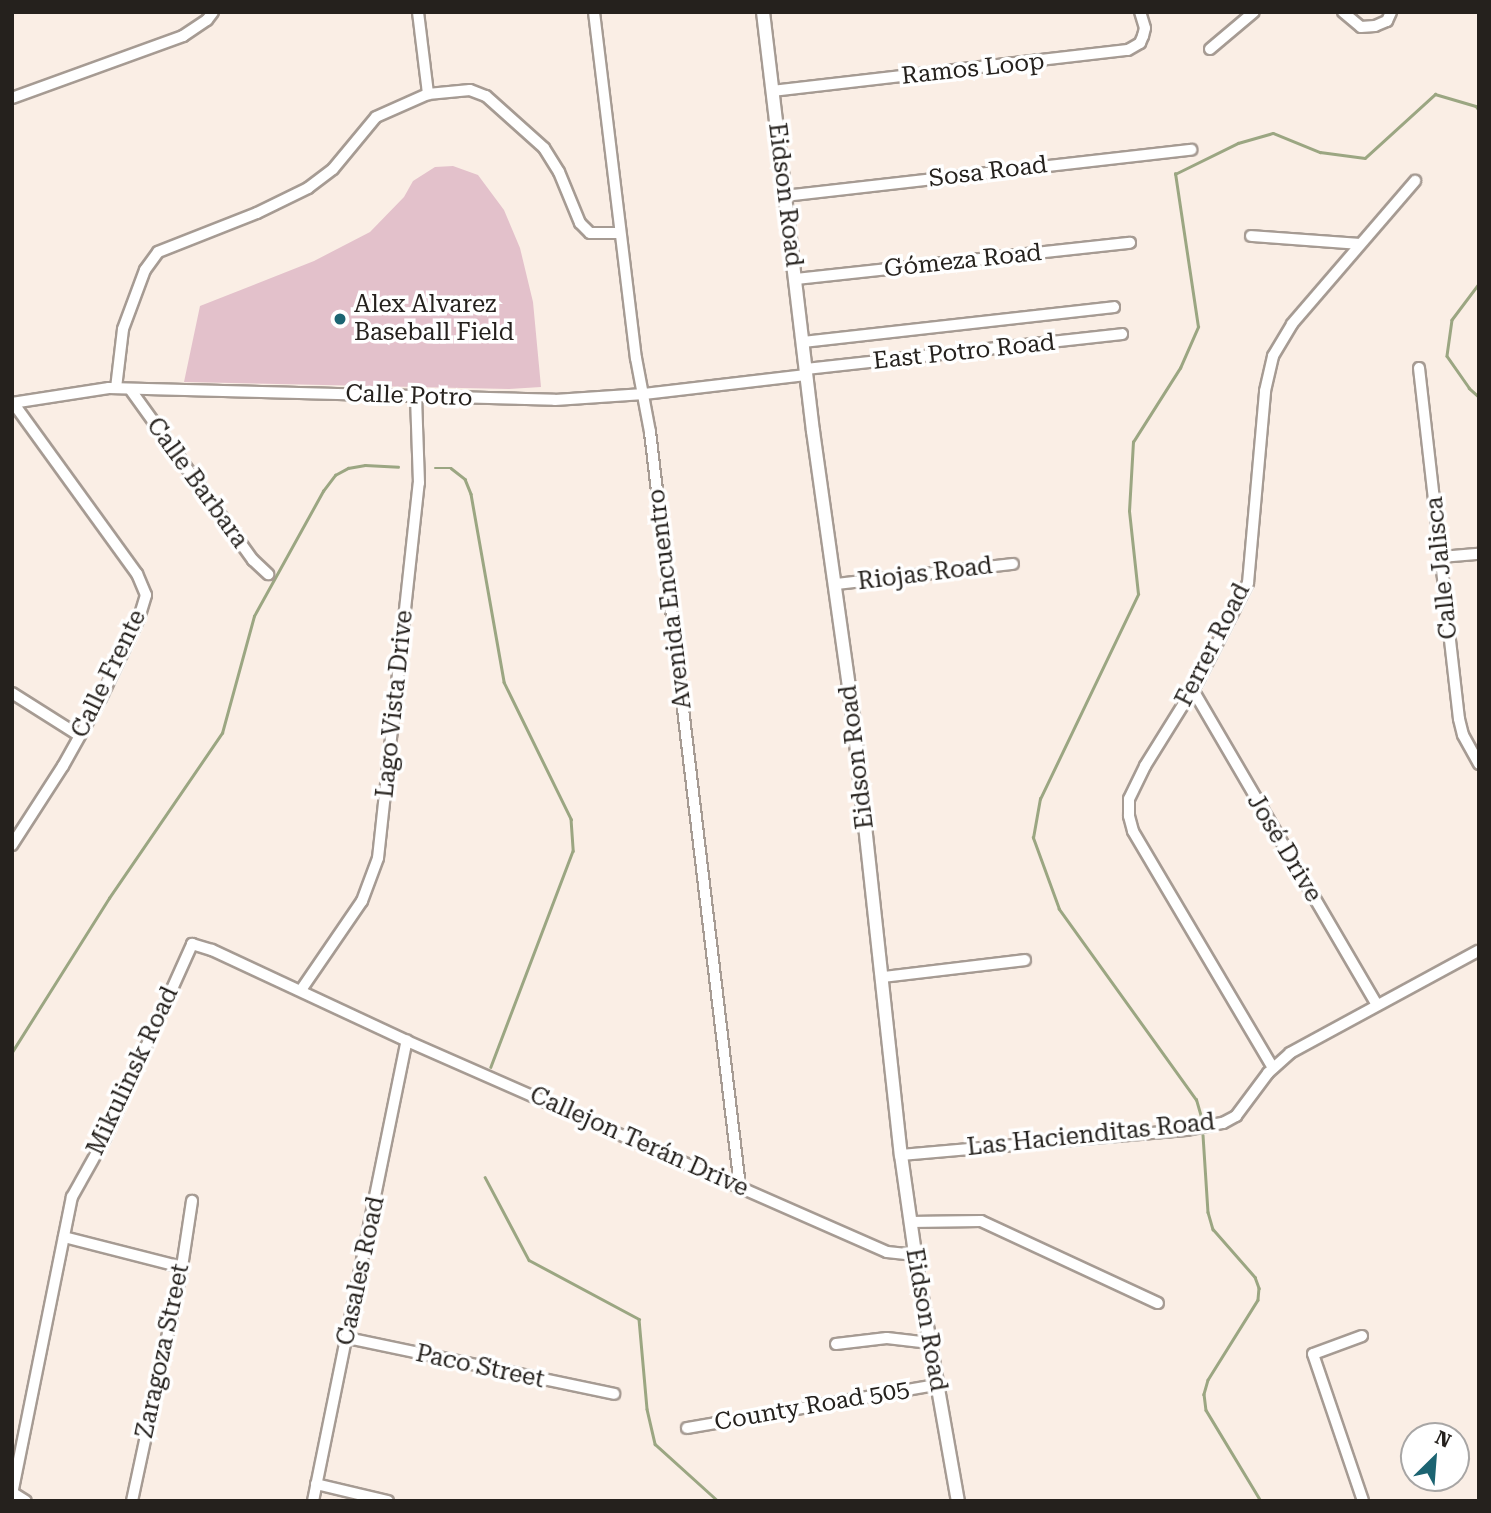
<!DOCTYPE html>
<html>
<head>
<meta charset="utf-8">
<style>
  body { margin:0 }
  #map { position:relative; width:1491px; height:1513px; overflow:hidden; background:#faeee5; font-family:"Roboto Serif",serif }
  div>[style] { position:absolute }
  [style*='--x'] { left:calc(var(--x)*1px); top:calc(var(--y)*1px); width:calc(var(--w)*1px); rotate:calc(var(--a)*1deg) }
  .green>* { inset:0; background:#e3c1cb }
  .stream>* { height:2.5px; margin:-1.25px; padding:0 1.25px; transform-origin:1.25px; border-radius:1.25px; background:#9ba682 }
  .roads { filter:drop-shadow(2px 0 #a69b93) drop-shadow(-2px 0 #a69b93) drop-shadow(0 2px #a69b93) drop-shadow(0 -2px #a69b93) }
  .street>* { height:10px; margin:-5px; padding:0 5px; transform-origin:5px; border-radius:5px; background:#fff }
  .secondary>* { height:12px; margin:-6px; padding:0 6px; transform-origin:6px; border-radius:6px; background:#fff }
  .dots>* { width:19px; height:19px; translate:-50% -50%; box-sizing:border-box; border:4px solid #fff; border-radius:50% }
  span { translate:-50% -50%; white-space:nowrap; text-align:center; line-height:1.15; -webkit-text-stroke:7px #fff; paint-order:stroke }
  .street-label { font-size:24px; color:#25211d }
  .poi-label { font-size:24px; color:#25211d }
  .left { translate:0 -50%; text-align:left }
  .frame { position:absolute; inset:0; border:14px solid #25211d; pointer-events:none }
  .north { position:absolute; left:1400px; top:1422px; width:70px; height:70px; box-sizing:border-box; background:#fff; border:2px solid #a8a6a5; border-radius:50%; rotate:25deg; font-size:19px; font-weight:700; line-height:28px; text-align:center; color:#25211d }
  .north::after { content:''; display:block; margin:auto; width:24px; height:32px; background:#1c6472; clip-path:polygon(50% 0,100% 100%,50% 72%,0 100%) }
</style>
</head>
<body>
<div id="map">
  <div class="green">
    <i style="clip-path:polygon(453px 166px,478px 175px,504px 210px,520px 248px,533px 302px,541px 387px,509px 389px,184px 382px,200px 306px,314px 261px,370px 232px,404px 197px,413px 181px,435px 167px)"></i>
  </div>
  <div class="stream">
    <i style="--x:1479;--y:284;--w:45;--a:126.9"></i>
    <i style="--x:1452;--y:320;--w:36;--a:98"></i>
    <i style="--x:1447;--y:356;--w:39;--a:55"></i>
    <i style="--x:1469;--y:388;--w:13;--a:42"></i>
    <i style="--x:435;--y:468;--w:16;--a:0"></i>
    <i style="--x:451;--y:468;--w:18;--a:38"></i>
    <i style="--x:465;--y:479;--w:16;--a:68"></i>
    <i style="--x:471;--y:494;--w:191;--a:80"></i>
    <i style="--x:504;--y:682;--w:153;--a:63.9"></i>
    <i style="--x:571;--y:819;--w:32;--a:86"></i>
    <i style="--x:573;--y:851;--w:231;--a:110.8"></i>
    <i style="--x:12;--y:1052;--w:182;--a:-57.8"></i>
    <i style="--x:109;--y:898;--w:200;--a:-55.6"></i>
    <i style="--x:222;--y:733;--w:121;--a:-74.7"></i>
    <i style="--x:254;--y:616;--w:143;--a:-61.1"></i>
    <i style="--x:323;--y:491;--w:20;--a:-53"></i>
    <i style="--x:335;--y:475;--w:15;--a:-28"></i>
    <i style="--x:348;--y:468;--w:17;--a:-10"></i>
    <i style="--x:365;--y:465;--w:33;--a:3"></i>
    <i style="--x:1201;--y:1117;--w:18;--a:-106"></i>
    <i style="--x:1196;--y:1100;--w:235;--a:-125.7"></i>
    <i style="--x:1059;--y:909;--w:76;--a:-110.1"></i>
    <i style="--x:1033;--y:838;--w:40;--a:-80"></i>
    <i style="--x:1040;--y:799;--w:227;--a:-64.4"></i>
    <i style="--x:1138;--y:594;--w:83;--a:-96.2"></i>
    <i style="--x:1129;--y:511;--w:69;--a:-86.7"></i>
    <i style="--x:1133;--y:442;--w:88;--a:-57.6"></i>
    <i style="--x:1180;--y:368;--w:45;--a:-66.3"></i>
    <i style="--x:1198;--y:327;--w:155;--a:-98.5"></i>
    <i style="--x:1175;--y:174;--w:70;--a:-26.2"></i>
    <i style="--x:1238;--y:143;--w:36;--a:-16"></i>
    <i style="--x:1273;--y:133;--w:51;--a:22"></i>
    <i style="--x:1320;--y:152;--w:45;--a:7.6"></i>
    <i style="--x:1365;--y:158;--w:95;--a:-42.4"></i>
    <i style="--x:1435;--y:94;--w:43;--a:16.3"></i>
    <i style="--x:1476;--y:106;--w:5;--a:53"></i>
    <i style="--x:1203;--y:1135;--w:77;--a:86.3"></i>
    <i style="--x:1208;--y:1212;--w:18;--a:74"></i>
    <i style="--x:1213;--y:1229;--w:64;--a:48.8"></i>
    <i style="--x:1255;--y:1277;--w:12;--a:70"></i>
    <i style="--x:1259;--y:1288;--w:12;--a:95"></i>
    <i style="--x:1258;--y:1300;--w:94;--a:122"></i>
    <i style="--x:1208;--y:1380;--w:15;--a:106"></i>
    <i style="--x:1204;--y:1394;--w:16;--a:83"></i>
    <i style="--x:1206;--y:1410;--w:106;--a:58.9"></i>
    <i style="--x:485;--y:1177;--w:94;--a:62.1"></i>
    <i style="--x:529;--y:1260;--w:125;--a:28.2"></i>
    <i style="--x:639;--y:1319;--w:90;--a:84.9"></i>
    <i style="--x:647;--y:1409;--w:36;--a:77"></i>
    <i style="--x:655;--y:1444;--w:85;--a:42.1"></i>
  </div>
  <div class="roads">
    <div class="street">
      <i style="--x:418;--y:12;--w:83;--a:83"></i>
      <i style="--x:594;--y:12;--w:349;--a:83.1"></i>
      <i style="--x:636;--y:358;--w:75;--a:79.3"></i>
      <i style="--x:650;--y:432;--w:760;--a:83.2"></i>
      <i style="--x:1343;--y:12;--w:23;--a:40"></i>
      <i style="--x:1361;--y:27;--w:14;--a:-4"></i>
      <i style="--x:1375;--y:26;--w:13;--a:-23"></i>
      <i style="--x:1387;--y:21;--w:10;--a:-66"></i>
      <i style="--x:1210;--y:49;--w:57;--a:-40.1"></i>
      <i style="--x:772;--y:91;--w:358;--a:-6.6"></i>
      <i style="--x:1128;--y:50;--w:14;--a:-30"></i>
      <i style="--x:1140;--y:43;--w:8;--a:-67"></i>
      <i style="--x:1143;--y:36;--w:8;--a:-76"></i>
      <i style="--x:1145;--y:28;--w:17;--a:-107"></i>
      <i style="--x:12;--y:98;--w:182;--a:-19.9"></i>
      <i style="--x:183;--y:36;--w:29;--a:-34"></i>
      <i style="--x:207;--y:20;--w:10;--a:-53"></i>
      <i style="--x:785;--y:196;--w:409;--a:-6.5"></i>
      <i style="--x:1251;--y:236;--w:108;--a:4.2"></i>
      <i style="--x:796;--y:279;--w:336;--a:-6.2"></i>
      <i style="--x:803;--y:342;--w:313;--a:-6.4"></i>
      <i style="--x:1419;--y:368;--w:353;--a:83.5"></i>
      <i style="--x:1459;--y:719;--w:16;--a:76"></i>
      <i style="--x:1463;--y:735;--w:33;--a:61"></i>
      <i style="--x:806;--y:369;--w:318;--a:-6.3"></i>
      <i style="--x:116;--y:388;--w:59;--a:-83.2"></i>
      <i style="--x:123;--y:329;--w:63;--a:-69.6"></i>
      <i style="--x:145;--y:270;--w:22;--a:-54"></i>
      <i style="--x:158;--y:252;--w:106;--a:-21.5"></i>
      <i style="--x:257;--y:213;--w:57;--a:-26.1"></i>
      <i style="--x:308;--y:188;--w:31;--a:-37"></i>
      <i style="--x:333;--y:169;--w:67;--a:-50.4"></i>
      <i style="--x:376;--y:117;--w:57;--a:-23.9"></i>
      <i style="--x:428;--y:94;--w:42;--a:-5.4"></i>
      <i style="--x:470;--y:90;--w:17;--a:21"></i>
      <i style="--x:486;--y:96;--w:78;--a:41.9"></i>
      <i style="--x:544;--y:148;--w:28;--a:58"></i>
      <i style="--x:559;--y:172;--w:55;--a:67.6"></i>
      <i style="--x:580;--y:223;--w:14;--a:45"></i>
      <i style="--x:590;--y:233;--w:30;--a:0"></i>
      <i style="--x:130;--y:389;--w:211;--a:54.3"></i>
      <i style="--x:253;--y:560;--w:21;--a:43"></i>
      <i style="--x:12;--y:403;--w:98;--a:-8.8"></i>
      <i style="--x:109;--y:388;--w:446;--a:1.5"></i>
      <i style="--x:555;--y:400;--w:89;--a:-3.9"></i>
      <i style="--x:644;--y:394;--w:163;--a:-6.7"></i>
      <i style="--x:1441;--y:557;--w:38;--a:-5"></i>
      <i style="--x:837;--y:584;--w:177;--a:-6.5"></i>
      <i style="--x:1193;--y:690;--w:365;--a:59.7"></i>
      <i style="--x:12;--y:693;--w:80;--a:32.3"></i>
      <i style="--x:12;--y:845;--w:94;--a:-57.2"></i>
      <i style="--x:63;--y:766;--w:78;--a:-60.8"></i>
      <i style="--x:101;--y:698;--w:89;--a:-64.6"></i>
      <i style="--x:139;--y:618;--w:24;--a:-73"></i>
      <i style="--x:146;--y:595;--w:23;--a:-113"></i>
      <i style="--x:137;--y:574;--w:211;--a:-125.9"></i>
      <i style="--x:883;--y:977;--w:143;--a:-6.8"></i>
      <i style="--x:301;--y:990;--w:108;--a:-55.6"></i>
      <i style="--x:362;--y:901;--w:46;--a:-69.6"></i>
      <i style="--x:378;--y:858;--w:377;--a:-83.8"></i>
      <i style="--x:419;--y:483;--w:87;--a:-92"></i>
      <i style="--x:1273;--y:1068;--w:275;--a:-120.6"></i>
      <i style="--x:1133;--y:831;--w:16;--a:-105"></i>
      <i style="--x:1129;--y:816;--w:17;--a:-90"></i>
      <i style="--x:1129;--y:799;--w:37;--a:-64"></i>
      <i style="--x:1145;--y:766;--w:100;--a:-58.1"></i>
      <i style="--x:1198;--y:681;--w:110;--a:-63"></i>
      <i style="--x:1248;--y:583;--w:193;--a:-84.9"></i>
      <i style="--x:1265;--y:391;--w:36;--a:-77"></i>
      <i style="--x:1273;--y:356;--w:37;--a:-59"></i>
      <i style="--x:1292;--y:324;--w:189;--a:-49.3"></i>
      <i style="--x:901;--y:1155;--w:286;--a:-5"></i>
      <i style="--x:1186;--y:1130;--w:38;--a:-11"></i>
      <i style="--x:1223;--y:1123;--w:15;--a:-28"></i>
      <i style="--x:1236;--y:1116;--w:54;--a:-53.3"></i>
      <i style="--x:1268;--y:1073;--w:30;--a:-42"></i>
      <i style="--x:1290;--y:1053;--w:214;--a:-28.5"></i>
      <i style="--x:910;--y:1222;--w:71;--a:-0.8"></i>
      <i style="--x:981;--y:1221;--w:195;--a:24.9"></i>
      <i style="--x:64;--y:1237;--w:122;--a:14.3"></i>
      <i style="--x:1362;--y:1336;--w:52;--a:159.8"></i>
      <i style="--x:1313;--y:1354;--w:155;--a:71.2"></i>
      <i style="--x:347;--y:1338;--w:273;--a:11.8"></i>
      <i style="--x:836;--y:1344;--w:51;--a:-6.7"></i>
      <i style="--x:887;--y:1338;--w:43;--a:6.6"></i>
      <i style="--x:687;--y:1428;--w:254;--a:-9.8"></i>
      <i style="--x:316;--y:1484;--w:74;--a:13.3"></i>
      <i style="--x:13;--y:1493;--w:15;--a:32"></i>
      <i style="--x:12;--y:1494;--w:303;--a:-78.6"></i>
      <i style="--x:72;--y:1197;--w:68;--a:-60.8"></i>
      <i style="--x:105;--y:1138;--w:213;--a:-65.8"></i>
      <i style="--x:192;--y:944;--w:21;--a:17"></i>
      <i style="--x:212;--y:950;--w:215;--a:25"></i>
      <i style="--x:407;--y:1041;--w:524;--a:23.73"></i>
      <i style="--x:887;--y:1252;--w:28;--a:6"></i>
      <i style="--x:132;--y:1501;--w:239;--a:-77.9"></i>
      <i style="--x:182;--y:1267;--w:67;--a:-81.4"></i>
      <i style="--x:313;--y:1501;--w:470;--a:-78.5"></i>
    </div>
    <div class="secondary">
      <i style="--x:763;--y:12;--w:422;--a:83.2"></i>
      <i style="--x:813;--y:431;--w:287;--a:82"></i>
      <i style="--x:853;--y:715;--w:443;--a:83.8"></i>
      <i style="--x:901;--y:1155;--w:121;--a:81.9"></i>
      <i style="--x:918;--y:1275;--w:230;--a:80"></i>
    </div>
  </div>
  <div class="dots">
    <i style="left:340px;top:319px;background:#1c6472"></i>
  </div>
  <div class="street-label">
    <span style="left:973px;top:69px;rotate:-6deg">Ramos Loop</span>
    <span style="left:988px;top:172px;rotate:-7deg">Sosa Road</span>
    <span style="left:785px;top:195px;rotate:83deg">Eidson Road</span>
    <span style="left:963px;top:261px;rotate:-6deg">Gómeza Road</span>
    <span style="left:964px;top:352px;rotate:-6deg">East Potro Road</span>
    <span style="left:409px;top:396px;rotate:2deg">Calle Potro</span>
    <span style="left:197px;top:483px;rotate:54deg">Calle Barbara</span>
    <span style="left:1442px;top:568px;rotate:-96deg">Calle Jalisca</span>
    <span style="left:925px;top:574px;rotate:-7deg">Riojas Road</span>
    <span style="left:670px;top:599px;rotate:-97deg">Avenida Encuentro</span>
    <span style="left:1213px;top:645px;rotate:-63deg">Ferrer Road</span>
    <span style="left:109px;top:674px;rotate:-64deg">Calle Frente</span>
    <span style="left:395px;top:704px;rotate:-84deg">Lago Vista Drive</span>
    <span style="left:857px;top:757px;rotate:-97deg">Eidson Road</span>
    <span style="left:1284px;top:848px;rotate:59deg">José Drive</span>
    <span style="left:133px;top:1071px;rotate:-65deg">Mikulinsk Road</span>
    <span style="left:1091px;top:1135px;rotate:-6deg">Las Hacienditas Road</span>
    <span style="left:639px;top:1142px;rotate:24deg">Callejon Terán Drive</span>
    <span style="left:361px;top:1271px;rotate:-78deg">Casales Road</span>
    <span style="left:926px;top:1320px;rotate:80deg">Eidson Road</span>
    <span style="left:163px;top:1351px;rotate:-78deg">Zaragoza Street</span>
    <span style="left:480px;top:1367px;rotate:12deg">Paco Street</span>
    <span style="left:812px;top:1406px;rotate:-10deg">County Road 505</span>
  </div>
  <div class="poi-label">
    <span class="left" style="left:354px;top:319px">Alex Alvarez<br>Baseball Field</span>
  </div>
  <div class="frame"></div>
  <div class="north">N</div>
</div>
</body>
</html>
